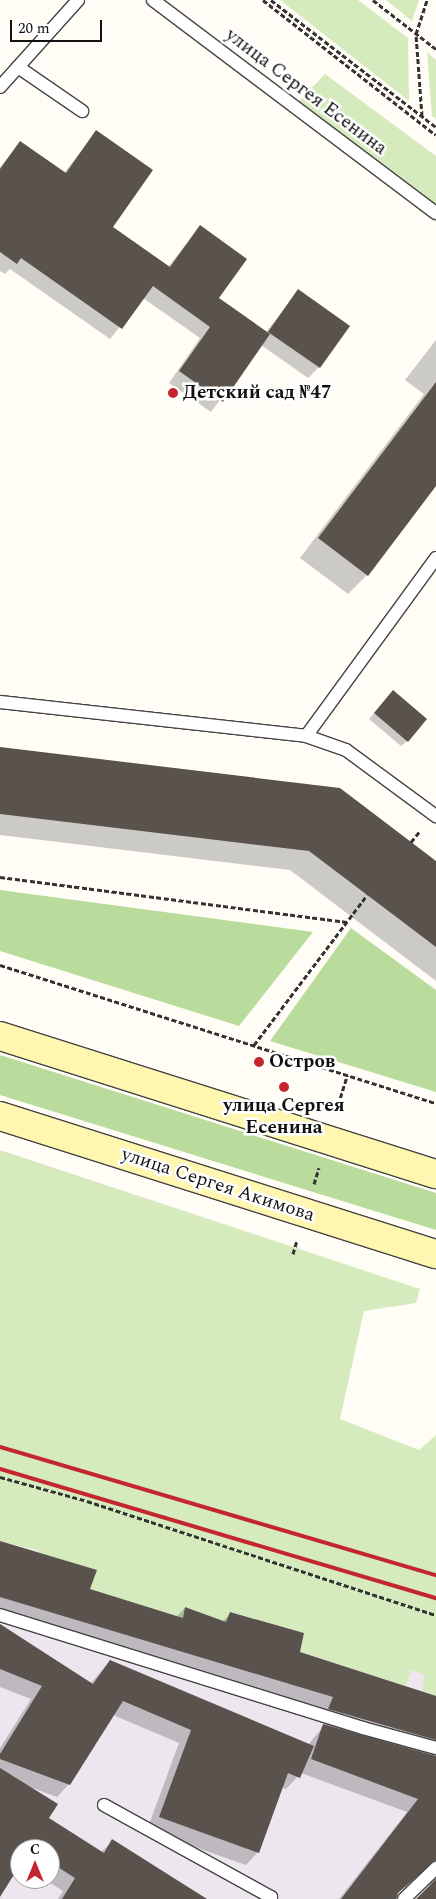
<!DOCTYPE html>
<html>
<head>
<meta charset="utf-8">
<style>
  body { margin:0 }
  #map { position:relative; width:436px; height:1899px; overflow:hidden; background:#fffdf5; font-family:Spectral,serif }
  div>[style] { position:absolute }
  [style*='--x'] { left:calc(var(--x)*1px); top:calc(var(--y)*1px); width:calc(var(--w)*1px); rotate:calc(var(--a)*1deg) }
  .industrial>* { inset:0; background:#eee6ef }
  .green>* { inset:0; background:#d5ebbd }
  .forest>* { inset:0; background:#b9dc9c }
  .shadow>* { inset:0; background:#0003 }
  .building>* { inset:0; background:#5a524d }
  .path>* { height:3px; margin-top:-1.5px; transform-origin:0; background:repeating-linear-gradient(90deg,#333 0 5px,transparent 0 7.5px) }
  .roads { filter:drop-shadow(1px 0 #444) drop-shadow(-1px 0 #444) drop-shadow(0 1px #444) drop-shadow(0 -1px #444) }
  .lane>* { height:12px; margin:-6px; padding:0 6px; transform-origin:6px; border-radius:6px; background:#fff }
  .secondary>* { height:28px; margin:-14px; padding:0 14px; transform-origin:14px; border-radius:14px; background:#fff6b0 }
  .rail>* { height:4px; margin:-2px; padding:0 2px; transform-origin:2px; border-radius:2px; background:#c4262e }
  .dots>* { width:14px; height:14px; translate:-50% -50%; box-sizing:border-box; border:2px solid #fff; border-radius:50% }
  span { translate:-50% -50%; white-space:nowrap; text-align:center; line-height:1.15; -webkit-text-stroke:5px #fff; paint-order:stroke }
  .street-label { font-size:19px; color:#111 }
  .poi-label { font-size:19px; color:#111; font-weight:700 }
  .left { translate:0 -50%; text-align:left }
  .north { position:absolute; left:10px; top:1839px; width:50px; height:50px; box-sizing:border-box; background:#fff; border:1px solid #a0a0a0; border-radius:50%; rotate:0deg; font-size:14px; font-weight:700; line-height:20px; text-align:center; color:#111 }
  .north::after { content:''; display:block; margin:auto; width:18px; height:22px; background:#c4262e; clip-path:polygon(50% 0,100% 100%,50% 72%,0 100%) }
  .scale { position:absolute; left:10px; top:20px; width:92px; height:22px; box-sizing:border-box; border:2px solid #111; border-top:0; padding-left:6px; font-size:15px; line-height:18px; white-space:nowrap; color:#111; -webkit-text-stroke:4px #fff; paint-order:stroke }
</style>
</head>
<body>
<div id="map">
  <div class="industrial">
    <i style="clip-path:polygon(evenodd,0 1541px,39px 1551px,31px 1574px,67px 1561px,97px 1570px,90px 1588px,183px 1618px,185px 1607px,200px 1612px,230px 1612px,304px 1633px,301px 1652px,406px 1686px,411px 1669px,425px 1675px,436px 1696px,436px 1828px,381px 1899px,0 1899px,0 1541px,20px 1849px,50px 1849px,50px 1879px,20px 1879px,20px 1849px)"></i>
  </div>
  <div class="green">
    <i style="clip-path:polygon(280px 0,358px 0,408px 38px,409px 101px)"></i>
    <i style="clip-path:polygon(386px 0,419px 0,412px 21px)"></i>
    <i style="clip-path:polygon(427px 52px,436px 60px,436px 119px,432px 116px)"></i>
    <i style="clip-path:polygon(325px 74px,436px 156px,436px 204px,299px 101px)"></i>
    <i style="clip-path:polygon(0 1150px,420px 1289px,416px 1303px,364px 1311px,340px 1419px,419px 1450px,436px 1435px,436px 1696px,422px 1692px,425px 1675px,411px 1670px,406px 1686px,300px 1652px,304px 1633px,231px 1612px,222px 1630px,196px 1623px,200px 1612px,185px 1607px,183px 1618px,90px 1589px,97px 1570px,31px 1574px,39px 1551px,0 1541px)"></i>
  </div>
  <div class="forest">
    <i style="clip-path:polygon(0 890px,313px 932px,239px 1026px,0 951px)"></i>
    <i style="clip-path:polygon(351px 928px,436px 990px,436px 1092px,270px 1041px)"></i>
    <i style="clip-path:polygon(0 1055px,436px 1193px,436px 1230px,0 1095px)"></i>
  </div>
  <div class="shadow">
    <i style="clip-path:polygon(96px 132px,111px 227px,168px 267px,200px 227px,218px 298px,266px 332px,298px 291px,319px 367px,308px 378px,261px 345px,211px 412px,169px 383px,200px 338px,143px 298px,110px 339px,10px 269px,5px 274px,0 271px,0 167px,20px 143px,64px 173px)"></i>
    <i style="clip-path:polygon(436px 340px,436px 484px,367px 575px,348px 594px,300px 558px,424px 394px,405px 380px)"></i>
    <i style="clip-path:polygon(388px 697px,407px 741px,401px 746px,369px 719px)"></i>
    <i style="clip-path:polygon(0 748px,436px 863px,436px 981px,290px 870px,0 835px)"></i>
    <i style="clip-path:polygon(0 1543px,96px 1571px,88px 1589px,176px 1617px,185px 1608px,222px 1622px,231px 1613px,299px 1653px,436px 1696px,436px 1899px,417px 1899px,430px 1886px,429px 1874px,417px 1874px,397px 1893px,397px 1899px,339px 1899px,407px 1812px,301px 1773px,286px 1789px,282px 1788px,258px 1852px,246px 1865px,147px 1830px,179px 1743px,113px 1715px,69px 1784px,57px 1797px,30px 1787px,48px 1818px,101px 1852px,113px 1841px,204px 1899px,58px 1899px,63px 1891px,44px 1879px,50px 1879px,50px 1849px,20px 1849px,20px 1864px,0 1895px,0 1748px,31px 1699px,0 1687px,0 1624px,90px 1684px,110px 1661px,308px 1745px,325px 1724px,317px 1721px,321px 1709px,0 1613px)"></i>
  </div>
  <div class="building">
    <i style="clip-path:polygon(96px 130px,153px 170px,113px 227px,170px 267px,200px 225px,247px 259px,219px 298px,270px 334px,223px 402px,179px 371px,210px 327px,153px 286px,122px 329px,21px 258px,17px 264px,0 252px,0 169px,20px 141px,66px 173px)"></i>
    <i style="clip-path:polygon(298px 289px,350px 326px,320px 368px,268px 332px)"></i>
    <i style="clip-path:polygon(436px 382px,436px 486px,368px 576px,318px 538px)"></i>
    <i style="clip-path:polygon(393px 690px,427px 719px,408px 742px,374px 713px)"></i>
    <i style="clip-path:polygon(0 747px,340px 788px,436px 861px,436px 947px,309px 851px,0 814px)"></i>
    <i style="clip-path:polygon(0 1541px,97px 1570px,90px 1589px,183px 1618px,185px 1607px,226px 1622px,230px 1612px,304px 1633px,300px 1652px,436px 1696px,436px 1740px,328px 1709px,333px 1697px,0 1597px)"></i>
    <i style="clip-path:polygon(0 1624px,93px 1684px,110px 1660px,314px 1746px,300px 1778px,288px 1773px,259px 1853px,159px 1817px,191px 1730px,123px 1701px,70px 1785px,0 1759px,0 1754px,42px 1686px,0 1669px)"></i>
    <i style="clip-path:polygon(323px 1724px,436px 1756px,436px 1860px,398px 1893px,396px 1899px,341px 1899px,418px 1799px,311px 1759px)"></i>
    <i style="clip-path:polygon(0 1768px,58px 1804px,49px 1818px,104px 1853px,112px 1839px,207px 1899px,62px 1899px,75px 1878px,50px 1862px,50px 1849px,20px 1849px,20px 1865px,0 1897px)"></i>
    <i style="clip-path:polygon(436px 1879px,436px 1899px,416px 1899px)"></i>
  </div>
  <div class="path">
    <i style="--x:263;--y:0;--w:219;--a:38"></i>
    <i style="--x:271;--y:0;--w:208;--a:37.6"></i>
    <i style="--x:373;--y:0;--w:80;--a:37.9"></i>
    <i style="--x:422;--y:116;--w:82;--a:-94.2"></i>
    <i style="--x:416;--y:34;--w:36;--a:-72"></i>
    <i style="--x:411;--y:842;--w:14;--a:-51"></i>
    <i style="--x:0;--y:877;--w:350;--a:7.4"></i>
    <i style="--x:0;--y:965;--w:457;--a:17.6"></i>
    <i style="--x:254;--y:1045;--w:188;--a:-53"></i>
    <i style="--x:336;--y:1112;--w:39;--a:-73"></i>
    <i style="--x:314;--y:1184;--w:17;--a:-73"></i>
    <i style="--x:293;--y:1254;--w:15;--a:-74"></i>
    <i style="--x:0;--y:1477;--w:90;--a:15.4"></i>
    <i style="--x:87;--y:1501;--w:367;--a:18.1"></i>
  </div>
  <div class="roads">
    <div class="lane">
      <i style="--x:153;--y:0;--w:354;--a:37"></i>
      <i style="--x:18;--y:67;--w:78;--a:34.5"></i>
      <i style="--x:0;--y:87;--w:117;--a:-48.1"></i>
      <i style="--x:436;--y:558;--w:220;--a:126.1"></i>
      <i style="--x:306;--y:736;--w:42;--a:19.3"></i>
      <i style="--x:346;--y:750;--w:112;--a:36.3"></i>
      <i style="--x:0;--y:702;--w:308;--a:6.3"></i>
      <i style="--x:0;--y:1615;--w:380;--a:17.3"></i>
      <i style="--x:363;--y:1728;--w:76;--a:15.3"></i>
      <i style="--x:104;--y:1805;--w:191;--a:28.9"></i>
      <i style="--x:271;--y:1897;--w:3;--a:135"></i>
      <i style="--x:404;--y:1899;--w:45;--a:-44.1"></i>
    </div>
    <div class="secondary">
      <i style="--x:0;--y:1036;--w:457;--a:17.6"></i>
      <i style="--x:0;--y:1116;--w:457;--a:17.6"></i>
    </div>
  </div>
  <div class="rail">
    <i style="--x:0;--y:1447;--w:454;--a:16.4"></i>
    <i style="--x:0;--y:1469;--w:455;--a:16.5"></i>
  </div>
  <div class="dots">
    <i style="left:173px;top:393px;background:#c4262e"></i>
    <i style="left:259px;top:1062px;background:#c4262e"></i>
    <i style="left:284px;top:1087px;background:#c4262e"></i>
  </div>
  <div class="street-label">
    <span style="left:306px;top:92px;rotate:37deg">улица Сергея Есенина</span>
    <span style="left:218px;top:1185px;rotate:18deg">улица Сергея Акимова</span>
  </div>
  <div class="poi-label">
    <span class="left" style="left:183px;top:393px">Детский сад №47</span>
    <span class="left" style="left:269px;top:1062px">Остров</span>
    <span style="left:284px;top:1117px">улица Сергея<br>Есенина</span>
  </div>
  <div class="north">С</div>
  <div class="scale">20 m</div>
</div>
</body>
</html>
